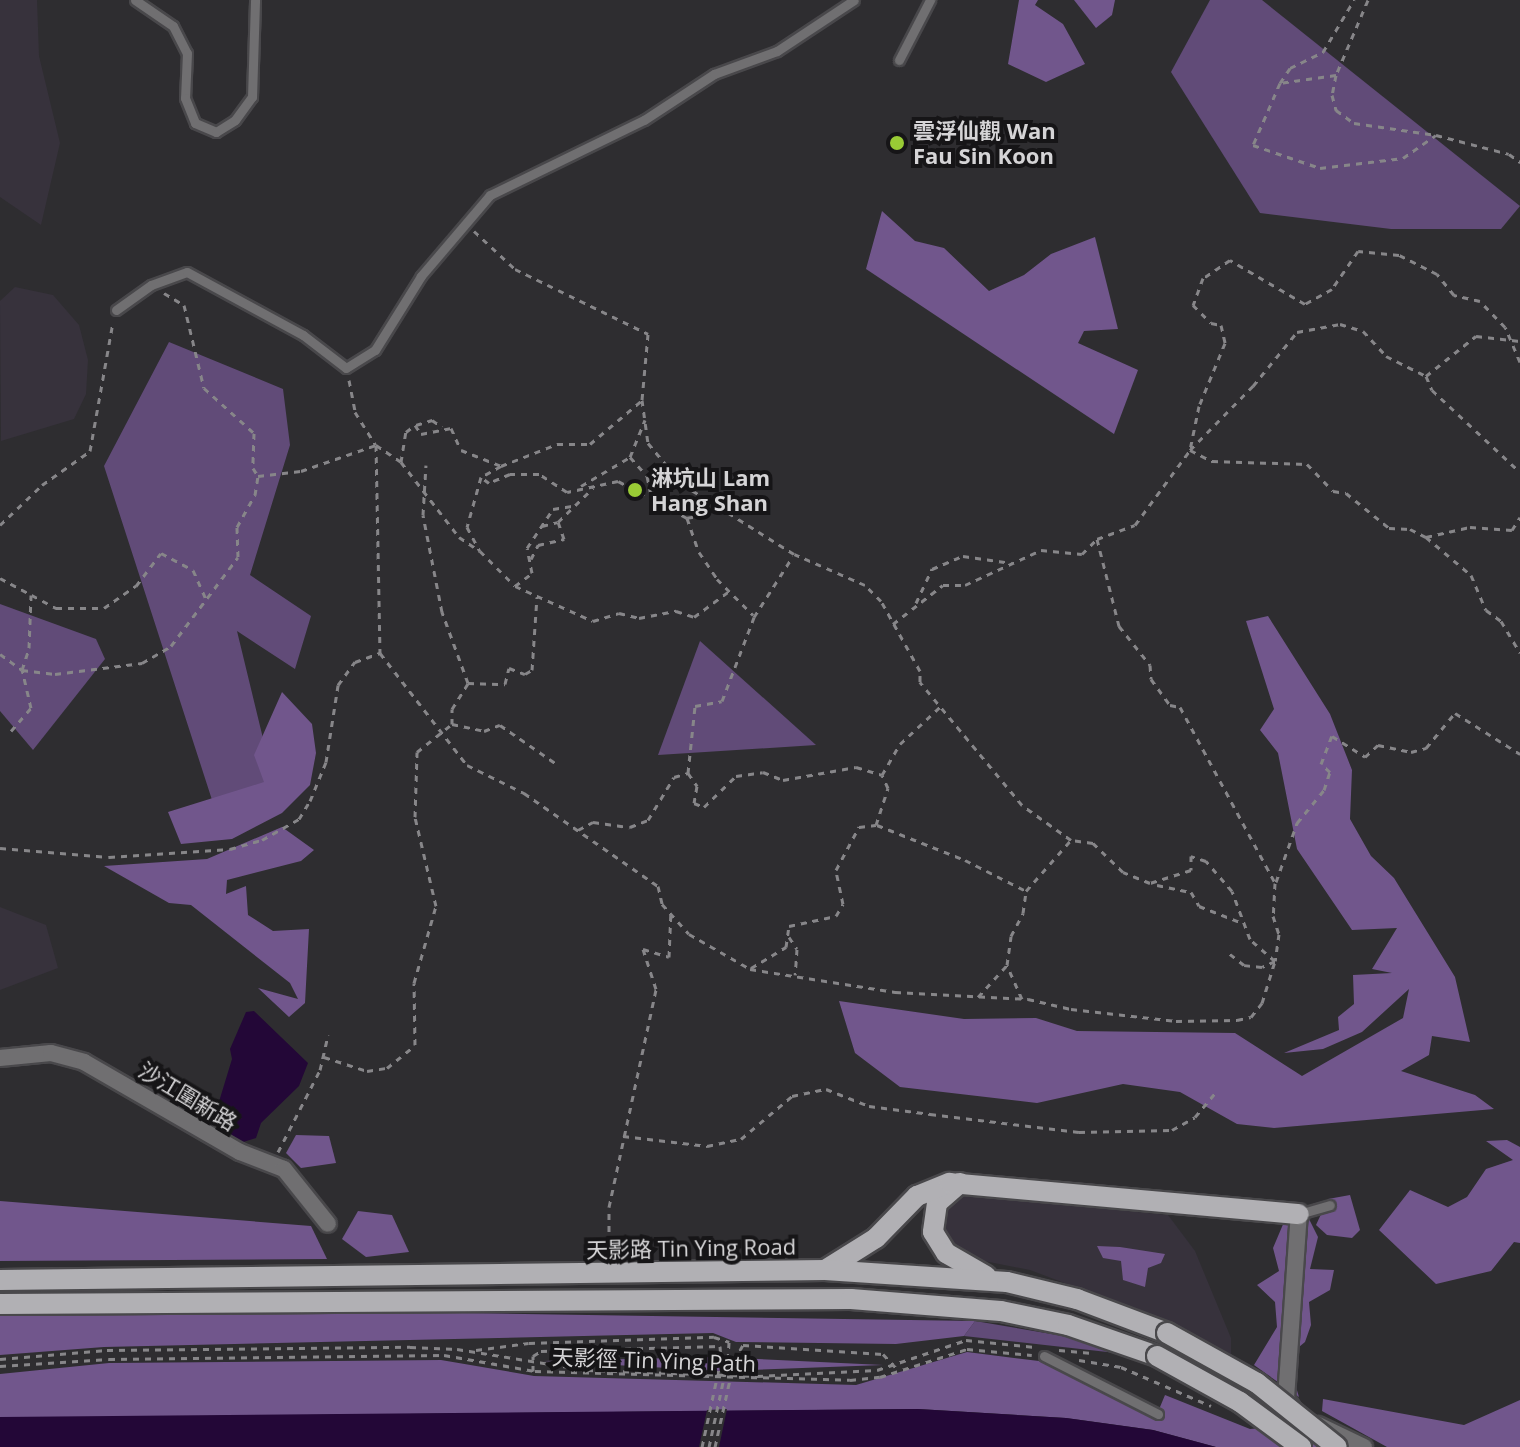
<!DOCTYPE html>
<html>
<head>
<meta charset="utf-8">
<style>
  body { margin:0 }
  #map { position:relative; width:1520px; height:1447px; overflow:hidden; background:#2e2d30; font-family:"Open Sans","Noto Sans SC",sans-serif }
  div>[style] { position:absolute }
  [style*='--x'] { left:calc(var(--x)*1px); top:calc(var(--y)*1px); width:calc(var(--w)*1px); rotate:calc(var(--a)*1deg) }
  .built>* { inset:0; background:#37323c }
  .green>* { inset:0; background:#614b78 }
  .forest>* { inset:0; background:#71568c }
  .water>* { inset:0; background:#230737 }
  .pier>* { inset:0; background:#2e2d30 }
  .path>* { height:3px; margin-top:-1.5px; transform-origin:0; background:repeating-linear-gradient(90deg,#878689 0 6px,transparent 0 12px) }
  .roads { filter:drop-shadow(2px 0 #49484b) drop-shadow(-2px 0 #49484b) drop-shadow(0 2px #49484b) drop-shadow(0 -2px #49484b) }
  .service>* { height:9px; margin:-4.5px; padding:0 4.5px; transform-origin:4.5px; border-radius:4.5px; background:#706f71 }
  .minor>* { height:16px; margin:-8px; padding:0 8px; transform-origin:8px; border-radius:8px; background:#706f71 }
  .primary>* { height:20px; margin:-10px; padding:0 10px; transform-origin:10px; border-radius:10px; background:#b1b0b4 }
  .path-bridge>* { height:3px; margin-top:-1.5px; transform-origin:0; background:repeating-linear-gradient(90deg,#878689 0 6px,transparent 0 12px) }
  .bridges { filter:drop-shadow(2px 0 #49484b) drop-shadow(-2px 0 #49484b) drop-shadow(0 2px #49484b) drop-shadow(0 -2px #49484b) }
  .primary-bridge>* { height:20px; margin:-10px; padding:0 10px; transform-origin:10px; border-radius:10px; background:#b1b0b4 }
  .dots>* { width:22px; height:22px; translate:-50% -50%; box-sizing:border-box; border:4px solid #161517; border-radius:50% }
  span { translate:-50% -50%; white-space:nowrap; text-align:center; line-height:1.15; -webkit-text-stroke:8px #161517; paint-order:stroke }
  .poi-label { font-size:22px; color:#d5d4d6; font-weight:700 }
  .left { translate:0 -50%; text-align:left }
  .street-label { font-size:22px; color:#d5d4d6 }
</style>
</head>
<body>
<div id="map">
  <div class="built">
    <i style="clip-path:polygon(0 0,37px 0,39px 56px,60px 143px,41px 225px,0 197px)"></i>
    <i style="clip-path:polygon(15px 287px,53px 295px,79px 325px,88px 360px,86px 394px,74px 419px,1px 441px,0 301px)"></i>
    <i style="clip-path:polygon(0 907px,46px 925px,58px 968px,0 990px)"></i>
    <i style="clip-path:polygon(966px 1195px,1168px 1215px,1195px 1251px,1231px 1338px,1231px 1354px,1168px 1322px,1030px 1270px,974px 1259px,954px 1249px,943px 1236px,942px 1221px,953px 1198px)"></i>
  </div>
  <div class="green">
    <i style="clip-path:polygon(1210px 0,1262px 0,1520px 206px,1501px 229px,1391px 229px,1260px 213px,1171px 72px)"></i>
    <i style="clip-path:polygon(169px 342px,283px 389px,290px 445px,250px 575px,311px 616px,295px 669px,237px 631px,276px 792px,213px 803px,104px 466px)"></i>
    <i style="clip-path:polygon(0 604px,96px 639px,105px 659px,33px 750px,0 711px)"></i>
    <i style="clip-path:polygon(700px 641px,816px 745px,658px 755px)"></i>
    <i style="clip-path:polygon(975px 1321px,1069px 1337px,1116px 1353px,964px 1336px)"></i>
  </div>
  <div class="forest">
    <i style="clip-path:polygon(1019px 0,1038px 0,1035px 5px,1063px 24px,1085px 64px,1046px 82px,1008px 64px)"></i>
    <i style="clip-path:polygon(1074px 0,1115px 0,1112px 15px,1096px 28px)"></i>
    <i style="clip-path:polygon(882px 211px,915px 241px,944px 248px,989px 291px,1024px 275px,1051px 254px,1095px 237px,1118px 329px,1084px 331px,1078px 343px,1138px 370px,1114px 434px,866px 269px)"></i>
    <i style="clip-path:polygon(1268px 616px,1330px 714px,1352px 770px,1350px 819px,1371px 856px,1394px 878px,1455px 977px,1470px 1042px,1432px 1036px,1429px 1055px,1401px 1071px,1475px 1095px,1494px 1109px,1274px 1128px,1237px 1124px,1180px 1092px,1123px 1084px,1037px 1103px,900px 1087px,855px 1053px,839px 1001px,964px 1019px,1036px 1018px,1077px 1031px,1235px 1033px,1302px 1076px,1403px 1018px,1409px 989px,1362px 1032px,1323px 1049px,1284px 1053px,1339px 1030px,1338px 1017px,1354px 1004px,1353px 975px,1392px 973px,1372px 969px,1397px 928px,1352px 930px,1297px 849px,1278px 753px,1260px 730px,1274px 709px,1246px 621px)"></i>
    <i style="clip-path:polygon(282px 692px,312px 724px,316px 753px,310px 785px,282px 813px,232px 839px,181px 844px,168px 812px,264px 782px,254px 755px)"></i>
    <i style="clip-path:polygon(282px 827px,314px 850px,301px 861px,227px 880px,226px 894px,246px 886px,248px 915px,273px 931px,309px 929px,305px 1003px,289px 1017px,258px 988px,298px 999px,290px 983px,191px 905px,169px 903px,104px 866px,207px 859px)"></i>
    <i style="clip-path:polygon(296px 1135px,329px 1136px,336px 1163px,301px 1168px,286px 1153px)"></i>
    <i style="clip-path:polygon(1507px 1140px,1520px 1147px,1520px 1243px,1514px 1242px,1491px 1271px,1436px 1284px,1379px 1230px,1410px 1190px,1448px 1207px,1467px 1197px,1486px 1169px,1513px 1160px,1486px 1141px)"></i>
    <i style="clip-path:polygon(1350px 1195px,1360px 1230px,1352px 1238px,1327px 1235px,1316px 1225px,1328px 1199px)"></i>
    <i style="clip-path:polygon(0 1201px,311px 1226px,327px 1259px,0 1261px)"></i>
    <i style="clip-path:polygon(358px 1211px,392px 1215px,409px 1252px,366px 1257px,342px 1239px)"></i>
    <i style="clip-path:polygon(1309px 1219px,1318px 1237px,1310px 1269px,1334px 1270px,1330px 1290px,1309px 1302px,1311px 1325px,1305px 1342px,1287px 1357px,1299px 1397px,1254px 1365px,1277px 1327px,1275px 1302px,1257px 1285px,1279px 1271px,1273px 1248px,1284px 1222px)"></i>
    <i style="clip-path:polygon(1097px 1246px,1120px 1247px,1165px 1254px,1161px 1263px,1148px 1268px,1145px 1287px,1123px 1280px,1121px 1261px,1103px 1258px)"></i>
    <i style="clip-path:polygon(0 1313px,462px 1313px,975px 1321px,964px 1336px,896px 1344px,736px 1342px,713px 1333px,104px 1347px,0 1355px)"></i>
    <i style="clip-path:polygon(967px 1352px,1039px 1361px,1155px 1419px,1165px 1395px,1250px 1429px,1295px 1425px,1344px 1447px,1216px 1447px,1153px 1430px,1066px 1418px,918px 1409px,0 1418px,0 1374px,109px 1363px,441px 1360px,534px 1376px,856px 1385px)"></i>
    <i style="clip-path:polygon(715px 1357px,883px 1365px,722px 1371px,543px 1361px)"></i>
    <i style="clip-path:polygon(1323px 1399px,1464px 1425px,1520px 1400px,1520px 1447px,1387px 1447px,1322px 1411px)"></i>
  </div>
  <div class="water">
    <i style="clip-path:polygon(254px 1011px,308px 1063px,299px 1086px,261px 1123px,256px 1138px,240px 1143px,214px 1118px,232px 1059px,230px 1049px,246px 1012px)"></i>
    <i style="clip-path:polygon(918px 1409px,1066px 1418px,1153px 1430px,1216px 1447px,0 1447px,0 1417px)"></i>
  </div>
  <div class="pier">
    <i style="clip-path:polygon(727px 1409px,719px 1447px,699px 1447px,707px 1410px)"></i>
  </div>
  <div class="path">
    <i style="--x:1368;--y:0;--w:82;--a:113.1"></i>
    <i style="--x:1336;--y:75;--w:20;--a:101"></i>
    <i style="--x:1332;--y:95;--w:16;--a:75"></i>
    <i style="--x:1336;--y:110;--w:22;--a:36"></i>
    <i style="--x:1354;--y:123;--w:83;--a:8.3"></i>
    <i style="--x:1436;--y:135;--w:75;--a:14.6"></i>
    <i style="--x:1509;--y:154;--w:14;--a:36"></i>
    <i style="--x:1336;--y:75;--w:57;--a:171.9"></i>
    <i style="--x:1280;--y:83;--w:68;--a:113.5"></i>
    <i style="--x:1253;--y:145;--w:71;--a:18.9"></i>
    <i style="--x:1320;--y:168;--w:84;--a:-6.9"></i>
    <i style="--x:1403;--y:158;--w:40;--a:-34.9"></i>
    <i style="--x:1280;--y:83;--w:18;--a:-56"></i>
    <i style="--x:1290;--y:68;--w:37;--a:-26"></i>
    <i style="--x:1323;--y:52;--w:61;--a:-59.2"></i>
    <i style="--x:474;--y:231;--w:56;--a:42.8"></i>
    <i style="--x:515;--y:269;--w:148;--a:26"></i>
    <i style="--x:648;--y:334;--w:66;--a:95.2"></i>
    <i style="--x:642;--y:400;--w:43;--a:82.1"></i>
    <i style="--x:648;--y:443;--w:53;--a:50.3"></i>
    <i style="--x:682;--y:484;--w:40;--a:32"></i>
    <i style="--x:164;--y:293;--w:23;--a:31"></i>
    <i style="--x:184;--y:305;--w:85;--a:76.5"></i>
    <i style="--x:204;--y:388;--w:67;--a:42"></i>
    <i style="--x:254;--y:433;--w:35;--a:92"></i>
    <i style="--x:253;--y:468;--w:9;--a:58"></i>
    <i style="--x:1520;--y:362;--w:38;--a:-113"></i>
    <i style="--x:1505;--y:327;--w:36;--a:-134"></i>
    <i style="--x:1480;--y:301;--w:27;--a:-167"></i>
    <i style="--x:1454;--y:295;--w:27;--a:-129"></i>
    <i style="--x:1437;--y:274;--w:42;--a:-153.4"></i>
    <i style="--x:1399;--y:255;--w:41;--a:-174.4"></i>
    <i style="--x:1358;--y:251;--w:46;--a:124.4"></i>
    <i style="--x:1332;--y:289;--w:31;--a:151"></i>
    <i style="--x:1305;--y:304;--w:87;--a:-149.6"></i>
    <i style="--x:1230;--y:260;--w:32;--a:146"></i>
    <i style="--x:1203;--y:278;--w:29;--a:110"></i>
    <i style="--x:1193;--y:305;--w:25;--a:45"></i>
    <i style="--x:1211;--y:323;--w:10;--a:11"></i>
    <i style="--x:1221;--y:325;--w:18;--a:77"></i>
    <i style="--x:1225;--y:343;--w:68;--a:112.4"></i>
    <i style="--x:1199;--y:406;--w:45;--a:101.6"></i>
    <i style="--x:1190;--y:450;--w:25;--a:27"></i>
    <i style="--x:1212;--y:461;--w:95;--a:1.8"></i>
    <i style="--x:1307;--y:464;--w:37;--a:46"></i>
    <i style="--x:1333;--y:491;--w:13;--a:9"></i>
    <i style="--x:1346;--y:493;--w:55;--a:39.1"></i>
    <i style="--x:1389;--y:528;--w:21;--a:3"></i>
    <i style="--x:1410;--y:529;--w:18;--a:27"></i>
    <i style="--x:1426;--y:537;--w:45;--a:-12.8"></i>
    <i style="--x:1470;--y:527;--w:42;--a:4.1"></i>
    <i style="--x:1512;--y:530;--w:15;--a:-58"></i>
    <i style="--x:1426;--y:376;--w:64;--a:-38.7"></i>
    <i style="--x:1476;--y:336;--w:44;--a:6.5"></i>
    <i style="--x:349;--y:380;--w:33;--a:79"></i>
    <i style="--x:355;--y:412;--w:39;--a:58"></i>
    <i style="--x:376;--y:445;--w:208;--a:88.9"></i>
    <i style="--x:380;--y:653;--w:142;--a:52.2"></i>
    <i style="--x:467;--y:765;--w:64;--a:26.2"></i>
    <i style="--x:524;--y:793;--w:163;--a:34.8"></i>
    <i style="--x:658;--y:886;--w:18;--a:77"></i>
    <i style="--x:662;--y:904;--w:40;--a:48"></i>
    <i style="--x:689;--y:934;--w:70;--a:29.8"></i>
    <i style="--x:750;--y:969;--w:147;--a:9"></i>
    <i style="--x:895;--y:992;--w:133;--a:3"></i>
    <i style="--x:1028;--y:999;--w:44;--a:13.1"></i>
    <i style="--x:1071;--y:1009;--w:106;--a:6.5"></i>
    <i style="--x:1176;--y:1021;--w:61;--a:-0.9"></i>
    <i style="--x:1237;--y:1020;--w:14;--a:-12"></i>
    <i style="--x:1251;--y:1017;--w:18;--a:-52"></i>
    <i style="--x:1262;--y:1003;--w:44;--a:-72.8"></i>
    <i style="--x:1275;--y:961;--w:33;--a:-139"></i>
    <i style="--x:1250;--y:939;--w:51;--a:-110.6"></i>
    <i style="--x:1232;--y:891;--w:40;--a:-131"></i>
    <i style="--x:1206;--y:861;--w:16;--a:-162"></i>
    <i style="--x:1191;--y:856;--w:14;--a:90"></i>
    <i style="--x:1191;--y:870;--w:43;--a:162.4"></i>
    <i style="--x:1150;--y:883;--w:29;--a:-158"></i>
    <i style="--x:1123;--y:872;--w:42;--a:-136"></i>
    <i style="--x:1093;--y:843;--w:22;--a:-172"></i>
    <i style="--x:1071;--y:840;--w:60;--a:-144.5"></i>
    <i style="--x:1022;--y:805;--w:160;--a:-129.7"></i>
    <i style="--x:920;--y:682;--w:11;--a:-90"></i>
    <i style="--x:920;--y:671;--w:80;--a:-119.1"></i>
    <i style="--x:881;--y:601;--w:23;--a:-135"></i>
    <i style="--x:865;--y:585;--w:77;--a:-156.4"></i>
    <i style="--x:794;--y:554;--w:92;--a:-147.9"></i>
    <i style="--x:716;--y:505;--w:15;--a:138"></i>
    <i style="--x:705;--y:515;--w:18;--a:171"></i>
    <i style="--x:687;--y:518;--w:78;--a:-151.8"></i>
    <i style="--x:618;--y:481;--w:52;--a:167.8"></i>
    <i style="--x:567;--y:492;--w:33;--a:-147"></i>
    <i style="--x:539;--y:474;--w:29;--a:180"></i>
    <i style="--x:510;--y:474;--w:23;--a:157"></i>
    <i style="--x:489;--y:483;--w:10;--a:-143"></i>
    <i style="--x:416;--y:425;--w:17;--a:-17"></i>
    <i style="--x:432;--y:420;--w:12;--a:35"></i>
    <i style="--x:630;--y:457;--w:25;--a:48"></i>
    <i style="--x:647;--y:476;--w:19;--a:78"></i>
    <i style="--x:401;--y:462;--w:30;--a:-81"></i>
    <i style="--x:406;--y:432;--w:11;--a:-38"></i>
    <i style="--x:415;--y:425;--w:11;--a:56"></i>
    <i style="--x:421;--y:434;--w:31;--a:-11"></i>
    <i style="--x:451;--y:428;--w:24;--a:66"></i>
    <i style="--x:461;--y:450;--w:43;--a:21.8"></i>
    <i style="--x:501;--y:466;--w:60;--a:-21.4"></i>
    <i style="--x:557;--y:444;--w:33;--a:0"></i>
    <i style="--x:590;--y:444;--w:67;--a:-40.1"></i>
    <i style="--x:501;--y:466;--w:23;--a:151"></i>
    <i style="--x:481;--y:477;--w:52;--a:105.6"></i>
    <i style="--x:467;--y:527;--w:27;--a:62"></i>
    <i style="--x:480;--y:551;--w:49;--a:45"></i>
    <i style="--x:515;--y:586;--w:85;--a:24.2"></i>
    <i style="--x:593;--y:621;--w:27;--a:-17"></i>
    <i style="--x:619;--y:613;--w:21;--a:14"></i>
    <i style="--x:639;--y:618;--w:38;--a:-11"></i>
    <i style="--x:676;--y:611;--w:19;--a:18"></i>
    <i style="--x:694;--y:617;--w:47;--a:-36.4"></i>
    <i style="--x:581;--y:486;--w:57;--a:-30.6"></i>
    <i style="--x:630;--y:457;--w:40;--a:-68"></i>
    <i style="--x:687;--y:518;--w:36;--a:71"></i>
    <i style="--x:699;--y:552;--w:32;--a:56"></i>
    <i style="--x:717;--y:579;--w:51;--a:45"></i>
    <i style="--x:0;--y:525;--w:58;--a:-43.6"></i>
    <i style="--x:42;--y:485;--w:59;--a:-35.3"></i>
    <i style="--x:90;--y:451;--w:131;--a:-79.9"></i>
    <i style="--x:542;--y:526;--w:16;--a:-14"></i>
    <i style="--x:558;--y:522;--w:49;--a:-44.2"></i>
    <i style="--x:1426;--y:537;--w:59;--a:40.2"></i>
    <i style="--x:1471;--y:575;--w:38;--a:67"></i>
    <i style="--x:1486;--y:610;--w:19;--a:36"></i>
    <i style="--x:1501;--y:621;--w:37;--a:59"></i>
    <i style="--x:1097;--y:539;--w:90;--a:75.8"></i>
    <i style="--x:1119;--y:626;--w:50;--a:51.5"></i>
    <i style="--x:1150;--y:665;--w:14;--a:86"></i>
    <i style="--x:1151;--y:679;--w:32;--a:54"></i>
    <i style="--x:1170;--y:705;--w:10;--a:11"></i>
    <i style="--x:1180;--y:707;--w:200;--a:61.6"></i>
    <i style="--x:1275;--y:883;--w:33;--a:93"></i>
    <i style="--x:1273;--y:916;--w:19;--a:72"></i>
    <i style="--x:1279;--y:934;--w:27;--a:98"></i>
    <i style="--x:1275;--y:961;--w:14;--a:155"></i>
    <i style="--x:1262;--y:967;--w:18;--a:-174"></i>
    <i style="--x:1244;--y:965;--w:18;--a:-142"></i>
    <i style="--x:531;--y:559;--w:16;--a:-63"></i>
    <i style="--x:538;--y:545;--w:27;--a:-13"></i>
    <i style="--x:564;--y:539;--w:18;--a:-109"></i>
    <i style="--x:0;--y:578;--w:64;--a:28.2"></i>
    <i style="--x:56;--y:608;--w:48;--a:0"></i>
    <i style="--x:104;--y:608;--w:39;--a:-35"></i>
    <i style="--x:136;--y:586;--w:41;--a:-52.9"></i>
    <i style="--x:161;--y:553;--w:36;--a:28"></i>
    <i style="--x:193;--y:570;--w:35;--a:66"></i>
    <i style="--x:515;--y:586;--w:21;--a:-37"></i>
    <i style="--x:532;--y:573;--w:25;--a:-101"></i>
    <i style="--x:527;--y:548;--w:47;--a:-56.3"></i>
    <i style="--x:553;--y:509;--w:24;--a:-9"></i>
    <i style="--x:916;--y:603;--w:38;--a:-65"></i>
    <i style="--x:932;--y:569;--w:34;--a:-23"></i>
    <i style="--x:963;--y:556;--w:49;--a:8.3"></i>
    <i style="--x:893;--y:624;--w:63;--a:-38"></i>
    <i style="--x:943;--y:585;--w:22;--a:0"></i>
    <i style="--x:965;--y:585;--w:84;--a:-24.7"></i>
    <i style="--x:1041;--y:550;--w:41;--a:5.6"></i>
    <i style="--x:1082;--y:554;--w:21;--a:-45"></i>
    <i style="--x:1097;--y:539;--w:40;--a:-20.2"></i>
    <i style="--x:1135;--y:525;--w:93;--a:-53.7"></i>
    <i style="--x:1190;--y:450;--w:90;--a:-45.5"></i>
    <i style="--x:1253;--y:386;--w:70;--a:-50.8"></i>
    <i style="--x:1297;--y:332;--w:44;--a:-10.5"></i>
    <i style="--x:1340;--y:324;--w:24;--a:17"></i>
    <i style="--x:1363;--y:331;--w:34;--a:47"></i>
    <i style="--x:1386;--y:356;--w:45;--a:26.6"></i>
    <i style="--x:1426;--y:376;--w:15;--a:67"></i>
    <i style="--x:1432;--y:390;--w:120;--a:43"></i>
    <i style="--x:0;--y:654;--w:27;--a:36"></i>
    <i style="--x:22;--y:670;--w:33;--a:7"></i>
    <i style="--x:55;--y:674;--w:88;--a:-7.2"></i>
    <i style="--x:142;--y:663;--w:34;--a:-30"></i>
    <i style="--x:171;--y:646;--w:111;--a:-53"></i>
    <i style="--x:238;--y:557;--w:30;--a:-92"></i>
    <i style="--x:237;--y:527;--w:37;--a:-61"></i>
    <i style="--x:255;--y:495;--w:19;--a:-81"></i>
    <i style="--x:258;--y:476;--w:43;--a:-6.6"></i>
    <i style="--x:301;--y:471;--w:79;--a:-19.1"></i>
    <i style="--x:376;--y:445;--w:30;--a:34"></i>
    <i style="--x:401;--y:462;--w:95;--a:52.3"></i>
    <i style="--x:459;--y:537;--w:25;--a:34"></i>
    <i style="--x:468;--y:683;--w:37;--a:2"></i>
    <i style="--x:505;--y:684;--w:16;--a:-76"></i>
    <i style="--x:509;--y:668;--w:17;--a:21"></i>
    <i style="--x:525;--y:674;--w:8;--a:-30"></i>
    <i style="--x:532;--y:670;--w:73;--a:-86.1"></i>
    <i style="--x:452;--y:724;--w:33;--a:12"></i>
    <i style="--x:484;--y:731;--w:17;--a:-21"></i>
    <i style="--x:500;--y:725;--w:67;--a:34.6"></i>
    <i style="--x:11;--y:731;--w:30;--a:-49"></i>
    <i style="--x:31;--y:708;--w:39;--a:-103"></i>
    <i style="--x:22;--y:670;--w:23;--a:-72"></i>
    <i style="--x:29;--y:648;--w:53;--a:-87.8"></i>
    <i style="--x:688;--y:773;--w:16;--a:55"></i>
    <i style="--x:697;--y:786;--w:17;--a:100"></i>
    <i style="--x:694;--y:803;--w:11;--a:22"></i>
    <i style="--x:704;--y:807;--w:45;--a:-44.1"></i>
    <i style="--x:736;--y:776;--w:27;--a:-8"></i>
    <i style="--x:763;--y:772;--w:22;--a:22"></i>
    <i style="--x:783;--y:780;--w:74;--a:-10.1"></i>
    <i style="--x:856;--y:767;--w:27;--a:17"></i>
    <i style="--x:877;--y:825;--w:95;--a:21.7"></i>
    <i style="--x:965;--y:860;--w:68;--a:26.9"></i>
    <i style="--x:578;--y:830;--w:17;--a:-28"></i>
    <i style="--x:593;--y:822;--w:37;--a:8"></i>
    <i style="--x:630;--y:827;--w:19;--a:-21"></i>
    <i style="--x:648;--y:820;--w:50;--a:-58.8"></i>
    <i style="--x:674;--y:777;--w:15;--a:-16"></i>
    <i style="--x:688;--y:773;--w:67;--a:-84"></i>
    <i style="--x:695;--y:706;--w:27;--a:-10"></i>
    <i style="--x:722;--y:701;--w:90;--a:-69.1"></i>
    <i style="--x:754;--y:617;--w:72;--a:-57.4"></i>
    <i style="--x:0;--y:848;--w:109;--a:4.7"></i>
    <i style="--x:109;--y:857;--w:121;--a:-3.8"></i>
    <i style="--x:230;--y:849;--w:33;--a:-16"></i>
    <i style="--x:262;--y:840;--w:43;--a:-29.6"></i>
    <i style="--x:299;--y:819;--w:21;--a:-59"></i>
    <i style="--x:310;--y:801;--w:42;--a:-67.7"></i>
    <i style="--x:326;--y:762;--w:78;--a:-81.1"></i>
    <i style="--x:338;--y:685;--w:29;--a:-54"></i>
    <i style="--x:355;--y:662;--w:27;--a:-20"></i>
    <i style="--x:1276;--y:882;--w:63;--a:-70.4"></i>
    <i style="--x:1297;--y:823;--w:43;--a:-50.7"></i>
    <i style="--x:1324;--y:790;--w:19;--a:-72"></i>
    <i style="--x:1330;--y:772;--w:12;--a:-138"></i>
    <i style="--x:1321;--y:764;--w:30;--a:-69"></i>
    <i style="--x:1332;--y:736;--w:39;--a:32"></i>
    <i style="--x:1365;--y:757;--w:18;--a:-43"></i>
    <i style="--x:1378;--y:745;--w:34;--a:12"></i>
    <i style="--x:1411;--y:752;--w:16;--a:-15"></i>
    <i style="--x:1426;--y:748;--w:45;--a:-50.4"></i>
    <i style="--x:1455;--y:713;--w:77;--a:32.2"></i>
    <i style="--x:1157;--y:885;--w:35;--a:12"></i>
    <i style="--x:1191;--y:892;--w:16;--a:60"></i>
    <i style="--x:1199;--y:906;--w:49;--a:21.4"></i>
    <i style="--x:789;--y:937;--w:14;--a:56"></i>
    <i style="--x:797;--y:949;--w:26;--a:94"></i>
    <i style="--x:751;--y:968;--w:41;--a:-31"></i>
    <i style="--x:786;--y:947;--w:21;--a:-82"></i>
    <i style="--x:789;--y:926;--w:48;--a:-12"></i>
    <i style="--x:836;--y:916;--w:14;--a:-60"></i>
    <i style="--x:843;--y:904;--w:35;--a:-102"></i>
    <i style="--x:836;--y:870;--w:49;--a:-61.9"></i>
    <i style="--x:859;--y:827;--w:17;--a:-7"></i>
    <i style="--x:876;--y:825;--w:39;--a:-72"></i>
    <i style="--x:888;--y:788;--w:14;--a:-115"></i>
    <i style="--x:882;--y:775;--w:36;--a:-60"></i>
    <i style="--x:900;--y:744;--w:56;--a:-42.8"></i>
    <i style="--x:978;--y:997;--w:43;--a:-47.8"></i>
    <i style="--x:1022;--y:999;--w:37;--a:-114"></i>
    <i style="--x:1007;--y:965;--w:29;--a:-82"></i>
    <i style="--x:1011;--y:936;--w:26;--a:-62"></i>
    <i style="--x:1023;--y:913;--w:22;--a:-82"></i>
    <i style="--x:1026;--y:891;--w:68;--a:-48.6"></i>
    <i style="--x:324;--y:1057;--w:45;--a:18"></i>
    <i style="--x:367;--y:1071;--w:20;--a:-9"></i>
    <i style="--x:387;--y:1068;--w:36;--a:-39"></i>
    <i style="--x:415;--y:1045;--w:62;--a:-90.9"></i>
    <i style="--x:414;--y:983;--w:80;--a:-74.1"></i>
    <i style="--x:436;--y:906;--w:91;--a:-103.3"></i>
    <i style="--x:415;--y:817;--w:65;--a:-88.2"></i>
    <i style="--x:417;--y:752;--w:45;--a:-38.7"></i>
    <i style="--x:452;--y:724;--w:15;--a:-90"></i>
    <i style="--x:452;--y:709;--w:31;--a:-58"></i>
    <i style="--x:468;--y:683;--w:76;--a:-110.1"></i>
    <i style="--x:442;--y:612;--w:99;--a:-101.1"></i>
    <i style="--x:423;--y:515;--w:50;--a:-86.6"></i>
    <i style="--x:623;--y:1136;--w:85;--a:6.8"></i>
    <i style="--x:707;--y:1146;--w:35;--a:-12"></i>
    <i style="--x:741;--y:1139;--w:67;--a:-40.1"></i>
    <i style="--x:792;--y:1096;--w:35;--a:-12"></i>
    <i style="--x:826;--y:1089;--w:46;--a:21.6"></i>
    <i style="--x:869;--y:1106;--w:62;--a:7.5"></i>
    <i style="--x:930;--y:1114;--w:150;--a:6.9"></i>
    <i style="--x:1079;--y:1132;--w:93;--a:-1.2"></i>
    <i style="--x:1172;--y:1130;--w:26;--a:-29"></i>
    <i style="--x:1195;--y:1117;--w:31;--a:-50"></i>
    <i style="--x:278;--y:1152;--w:92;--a:-62.9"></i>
    <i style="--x:320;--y:1070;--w:36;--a:-77"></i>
    <i style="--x:609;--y:1255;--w:48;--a:-90"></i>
    <i style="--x:609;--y:1207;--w:223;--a:-77.8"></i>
    <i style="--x:656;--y:989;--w:42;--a:-108"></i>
    <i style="--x:643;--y:949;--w:27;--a:17"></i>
    <i style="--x:669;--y:957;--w:47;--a:-87.6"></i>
    <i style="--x:476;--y:1350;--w:53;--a:-7.5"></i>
    <i style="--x:529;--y:1343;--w:185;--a:-1.9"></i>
    <i style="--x:714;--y:1337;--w:16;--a:18"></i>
    <i style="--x:729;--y:1342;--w:17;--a:93"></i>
    <i style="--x:1059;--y:1350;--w:36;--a:5"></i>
    <i style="--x:0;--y:1359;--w:107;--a:-4.8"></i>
    <i style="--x:107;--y:1350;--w:303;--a:-0.6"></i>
    <i style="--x:410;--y:1347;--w:47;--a:2.4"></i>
    <i style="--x:457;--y:1349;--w:132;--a:9.2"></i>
    <i style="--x:587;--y:1370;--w:170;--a:2"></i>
    <i style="--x:757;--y:1376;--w:120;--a:-2.9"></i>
    <i style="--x:877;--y:1370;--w:94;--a:-18.6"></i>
    <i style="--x:966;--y:1340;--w:69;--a:5.8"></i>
    <i style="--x:1079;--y:1360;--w:43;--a:9.5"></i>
    <i style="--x:1121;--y:1367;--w:98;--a:23.4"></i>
    <i style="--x:734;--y:1361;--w:18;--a:-61"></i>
    <i style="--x:743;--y:1345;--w:140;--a:3.7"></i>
    <i style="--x:883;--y:1354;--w:22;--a:47"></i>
    <i style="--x:0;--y:1366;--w:109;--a:-3.7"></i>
    <i style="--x:109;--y:1359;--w:335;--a:-0.7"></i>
    <i style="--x:444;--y:1355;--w:92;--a:10"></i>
    <i style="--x:535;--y:1371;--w:315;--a:1.6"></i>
    <i style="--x:850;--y:1380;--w:30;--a:-6"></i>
    <i style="--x:880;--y:1377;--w:91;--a:-17.8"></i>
    <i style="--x:967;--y:1349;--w:65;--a:5.3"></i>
    <i style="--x:533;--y:1371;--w:15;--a:-90"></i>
    <i style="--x:533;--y:1356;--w:9;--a:-32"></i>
    <i style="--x:541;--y:1351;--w:179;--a:-1.6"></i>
    <i style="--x:720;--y:1346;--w:13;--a:86"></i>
  </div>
  <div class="roads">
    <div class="service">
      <i style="--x:135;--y:0;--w:46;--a:34.4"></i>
      <i style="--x:173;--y:26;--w:30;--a:63"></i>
      <i style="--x:187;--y:53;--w:45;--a:92.5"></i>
      <i style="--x:185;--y:98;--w:27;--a:68"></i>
      <i style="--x:195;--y:123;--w:23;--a:23"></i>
      <i style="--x:216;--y:132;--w:22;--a:-32"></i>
      <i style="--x:235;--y:120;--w:29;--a:-54"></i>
      <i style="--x:252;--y:97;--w:97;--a:-88.2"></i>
      <i style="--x:899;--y:60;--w:68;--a:-62.7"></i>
      <i style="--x:116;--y:310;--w:43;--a:-35.5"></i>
      <i style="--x:151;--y:285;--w:38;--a:-20"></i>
      <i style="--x:187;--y:272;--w:132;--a:28.5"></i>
      <i style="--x:303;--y:335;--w:54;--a:37.5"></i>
      <i style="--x:346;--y:368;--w:34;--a:-32"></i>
      <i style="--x:375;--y:350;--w:87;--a:-58.1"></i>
      <i style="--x:421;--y:276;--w:106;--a:-49.6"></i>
      <i style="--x:490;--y:195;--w:171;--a:-26"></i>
      <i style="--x:644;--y:120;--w:84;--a:-33.3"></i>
      <i style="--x:714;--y:74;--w:67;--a:-20.1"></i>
      <i style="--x:777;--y:51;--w:92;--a:-33.5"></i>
      <i style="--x:1299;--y:1214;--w:32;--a:-16"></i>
      <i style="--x:1044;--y:1356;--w:128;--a:27"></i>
    </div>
    <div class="minor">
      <i style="--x:0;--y:1058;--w:51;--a:-5.6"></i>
      <i style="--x:51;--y:1053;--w:34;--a:15"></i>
      <i style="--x:84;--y:1062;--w:180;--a:30"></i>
      <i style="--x:240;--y:1152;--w:47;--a:21.1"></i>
      <i style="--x:284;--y:1169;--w:70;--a:51.3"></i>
      <i style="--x:1295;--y:1412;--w:17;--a:-123"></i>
      <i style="--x:1286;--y:1398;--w:184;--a:-86"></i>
      <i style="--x:1318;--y:1425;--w:51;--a:25.6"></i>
    </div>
    <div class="primary">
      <i style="--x:960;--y:1183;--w:30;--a:139"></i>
      <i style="--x:937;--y:1203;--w:29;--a:98"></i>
      <i style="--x:933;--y:1232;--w:25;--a:58"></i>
      <i style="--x:946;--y:1253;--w:46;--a:29.9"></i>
      <i style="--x:825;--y:1270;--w:60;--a:-32.1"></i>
      <i style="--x:876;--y:1238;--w:59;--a:-45.7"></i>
      <i style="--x:917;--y:1196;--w:35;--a:-22"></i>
      <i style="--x:950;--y:1183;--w:350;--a:5.1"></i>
      <i style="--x:0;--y:1280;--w:825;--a:-0.69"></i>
      <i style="--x:825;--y:1270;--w:182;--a:3.8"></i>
      <i style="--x:1007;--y:1282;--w:72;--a:13.7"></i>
      <i style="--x:1077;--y:1299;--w:96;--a:20.7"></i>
      <i style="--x:0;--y:1304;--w:851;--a:-0.34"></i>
      <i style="--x:851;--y:1299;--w:150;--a:4.6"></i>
      <i style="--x:1001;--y:1311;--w:68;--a:11.8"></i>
      <i style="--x:1068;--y:1325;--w:94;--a:19.2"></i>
    </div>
  </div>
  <div class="path-bridge">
    <i style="--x:702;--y:1447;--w:90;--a:-77.8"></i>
    <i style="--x:709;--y:1447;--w:90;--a:-77.8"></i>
    <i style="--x:715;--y:1447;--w:88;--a:-77.5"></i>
  </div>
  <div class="bridges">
    <div class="primary-bridge">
      <i style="--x:1167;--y:1333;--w:103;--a:29.1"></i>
      <i style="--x:1257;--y:1383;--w:102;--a:38.7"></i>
      <i style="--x:1157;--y:1356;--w:95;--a:29"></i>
      <i style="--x:1240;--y:1402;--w:76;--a:36.4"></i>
    </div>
  </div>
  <div class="dots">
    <i style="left:897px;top:143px;background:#99cb35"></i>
    <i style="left:635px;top:490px;background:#99cb35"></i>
  </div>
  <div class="poi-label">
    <span class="left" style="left:913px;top:143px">雲浮仙觀 Wan<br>Fau Sin Koon</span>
    <span class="left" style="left:651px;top:490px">淋坑山 Lam<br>Hang Shan</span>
  </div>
  <div class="street-label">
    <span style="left:188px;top:1096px;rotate:31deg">沙江圍新路</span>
    <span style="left:691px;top:1248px;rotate:-1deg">天影路 Tin Ying Road</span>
    <span style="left:654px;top:1360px;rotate:2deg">天影徑 Tin Ying Path</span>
  </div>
</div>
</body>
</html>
